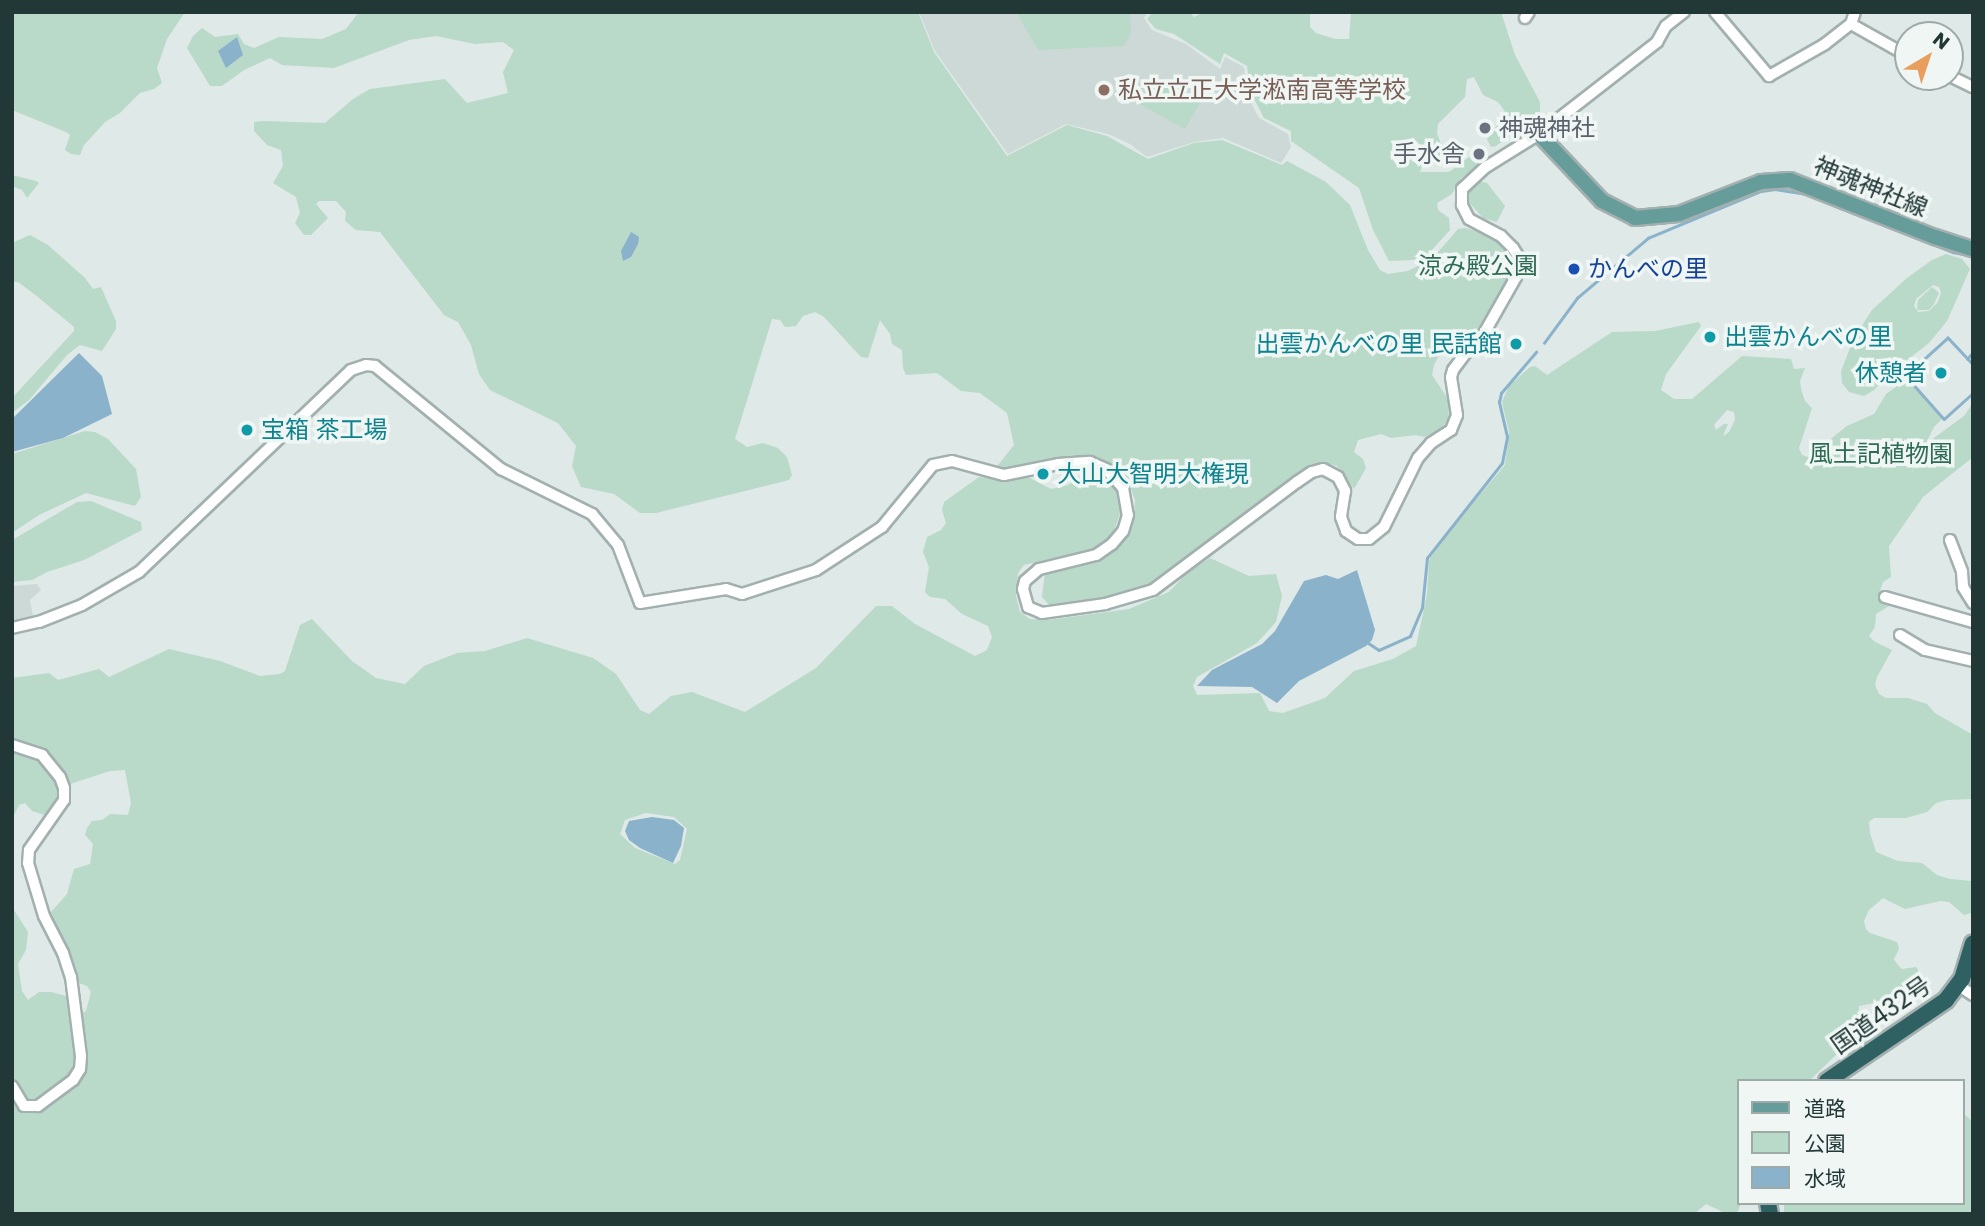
<!DOCTYPE html>
<html>
<head>
<meta charset="utf-8">
<style>
  body { margin:0 }
  #map { position:relative; width:1985px; height:1226px; overflow:hidden; background:#dfe9e7; font-family:Poppins,"Noto Sans JP",sans-serif }
  div>[style] { position:absolute }
  [style*='--x'] { left:calc(var(--x)*1px); top:calc(var(--y)*1px); width:calc(var(--w)*1px); rotate:calc(var(--a)*1deg) }
  .built>* { inset:0; background:#cdd9d6 }
  .green>* { inset:0; background:#b9d9c9 }
  .water>* { inset:0; background:#8ab2cb }
  .stream>* { height:2.5px; margin:-1.25px; padding:0 1.25px; transform-origin:1.25px; border-radius:1.25px; background:#8ab2cb }
  .roads { filter:drop-shadow(2px 0 #a2b0af) drop-shadow(-2px 0 #a2b0af) drop-shadow(0 2px #a2b0af) drop-shadow(0 -2px #a2b0af) }
  .minor>* { height:10px; margin:-5px; padding:0 5px; transform-origin:5px; border-radius:5px; background:#fff }
  .major>* { height:14px; margin:-7px; padding:0 7px; transform-origin:7px; border-radius:7px; background:#669c9a }
  .highway>* { height:16px; margin:-8px; padding:0 8px; transform-origin:8px; border-radius:8px; background:#2f6062 }
  .dots>* { width:19px; height:19px; translate:-50% -50%; box-sizing:border-box; border:4px solid #eff6f4; border-radius:50% }
  span { translate:-50% -50%; white-space:nowrap; text-align:center; line-height:1.15; -webkit-text-stroke:7px #eff6f4; paint-order:stroke }
  .education-label { font-size:24px; color:#785e54 }
  .left { translate:0 -50%; text-align:left }
  .worship-label { font-size:24px; color:#5b616d }
  .right { translate:-100% -50%; text-align:right }
  .street-label { font-size:24px; color:#213837 }
  .park-label { font-size:24px; color:#2e6b54 }
  .transit-label { font-size:24px; color:#164399 }
  .culture-label { font-size:24px; color:#0d838f }
  .frame { position:absolute; inset:0; border:14px solid #213837; pointer-events:none }
  .legend { position:absolute; left:1737px; top:1079px; width:228px; height:126px; box-sizing:border-box; background:#eff6f4; border:2px solid #9daaa8; margin:0; padding:9px 12px; list-style:none; font-size:21px; color:#213837 }
  .legend li { display:flex; align-items:center; gap:14px; height:35px }
  .legend b { width:35px; border:2px solid #9daaa8 }
  .north { position:absolute; left:1894px; top:21px; width:70px; height:70px; box-sizing:border-box; background:#eff6f4; border:2px solid #9daaa8; border-radius:50%; rotate:39deg; font-size:19px; font-weight:700; line-height:28px; text-align:center; color:#213837 }
  .north::after { content:''; display:block; margin:auto; width:24px; height:32px; background:#e89f5e; clip-path:polygon(50% 0,100% 100%,50% 72%,0 100%) }
</style>
</head>
<body>
<div id="map">
  <div class="built">
    <i style="clip-path:polygon(919px 12px,1148px 12px,1144px 18px,1152px 30px,1186px 44px,1220px 69px,1225px 57px,1244px 67px,1248px 97px,1259px 118px,1288px 134px,1291px 147px,1281px 163px,1223px 138px,1194px 142px,1147px 157px,1130px 144px,1108px 134px,1066px 124px,1008px 154px,935px 51px)"></i>
    <i style="clip-path:polygon(37px 584px,41px 590px,30px 600px,33px 616px,12px 622px,12px 586px)"></i>
  </div>
  <div class="green">
    <i style="clip-path:polygon(12px 12px,185px 12px,167px 39px,157px 68px,162px 83px,154px 89px,140px 93px,120px 113px,105px 122px,84px 145px,80px 155px,71px 154px,65px 150px,70px 135px,66px 132px,12px 110px)"></i>
    <i style="clip-path:polygon(359px 12px,918px 12px,934px 52px,1007px 156px,1067px 125px,1107px 136px,1148px 159px,1194px 143px,1222px 140px,1282px 165px,1287px 161px,1326px 182px,1350px 205px,1368px 250px,1380px 270px,1388px 274px,1408px 271px,1432px 259px,1458px 229px,1465px 228px,1483px 233px,1507px 248px,1511px 260px,1510px 277px,1485px 319px,1464px 346px,1438px 357px,1434px 365px,1432px 375px,1448px 399px,1449px 409px,1448px 420px,1438px 431px,1424px 437px,1416px 435px,1391px 438px,1381px 434px,1358px 440px,1354px 452px,1363px 459px,1366px 468px,1354px 489px,1337px 466px,1330px 464px,1305px 469px,1157px 583px,1138px 591px,1066px 606px,1050px 606px,1042px 597px,1045px 572px,1093px 562px,1105px 557px,1122px 542px,1134px 514px,1135px 500px,1131px 489px,1124px 477px,1099px 460px,1084px 457px,1006px 470px,995px 469px,1014px 445px,1007px 413px,980px 393px,961px 391px,937px 373px,906px 375px,903px 368px,902px 350px,892px 344px,890px 334px,880px 320px,868px 358px,861px 357px,824px 317px,815px 312px,803px 316px,796px 326px,785px 327px,780px 320px,772px 319px,735px 439px,747px 447px,763px 443px,778px 448px,787px 457px,792px 475px,789px 480px,656px 513px,640px 513px,614px 494px,581px 487px,572px 466px,576px 446px,558px 423px,490px 390px,479px 374px,471px 345px,458px 322px,444px 315px,380px 232px,356px 230px,345px 221px,346px 212px,336px 201px,319px 201px,316px 204px,328px 218px,311px 235px,304px 235px,295px 223px,300px 213px,296px 197px,273px 183px,283px 166px,281px 150px,267px 145px,254px 131px,254px 122px,264px 121px,325px 123px,353px 99px,370px 89px,445px 79px,467px 103px,508px 93px,503px 72px,514px 50px,503px 42px,475px 44px,436px 36px,409px 40px,334px 68px,282px 65px,270px 58px,244px 70px,222px 86px,210px 86px,187px 48px,193px 36px,202px 28px,215px 37px,238px 34px,244px 44px,254px 48px,279px 37px,322px 39px,346px 29px)"></i>
    <i style="clip-path:polygon(1016px 12px,1130px 12px,1131px 34px,1124px 46px,1038px 50px)"></i>
    <i style="clip-path:polygon(1153px 12px,1190px 12px,1194px 17px,1204px 12px,1310px 12px,1310px 27px,1316px 33px,1335px 39px,1349px 39px,1351px 12px,1501px 12px,1515px 55px,1540px 102px,1540px 113px,1496px 146px,1491px 147px,1487px 139px,1506px 113px,1498px 102px,1483px 95px,1474px 77px,1467px 79px,1465px 97px,1438px 124px,1437px 133px,1444px 153px,1443px 158px,1423px 164px,1420px 172px,1449px 172px,1481px 148px,1488px 153px,1488px 161px,1461px 178px,1452px 194px,1437px 203px,1438px 210px,1449px 218px,1450px 230px,1430px 252px,1413px 260px,1389px 261px,1373px 230px,1359px 188px,1291px 141px,1291px 131px,1264px 118px,1251px 93px,1247px 66px,1224px 53px,1220px 64px,1174px 34px,1156px 29px,1147px 19px)"></i>
    <i style="clip-path:polygon(1153px 77px,1200px 103px,1185px 129px,1138px 103px)"></i>
    <i style="clip-path:polygon(12px 175px,36px 181px,39px 183px,27px 198px,22px 190px,12px 186px)"></i>
    <i style="clip-path:polygon(1478px 181px,1487px 183px,1505px 206px,1497px 222px,1483px 218px,1466px 199px,1468px 188px)"></i>
    <i style="clip-path:polygon(30px 235px,48px 245px,85px 278px,93px 289px,101px 287px,116px 321px,116px 329px,102px 351px,80px 345px,67px 355px,29px 400px,12px 413px,12px 398px,74px 331px,74px 327px,38px 297px,18px 282px,12px 282px,12px 243px)"></i>
    <i style="clip-path:polygon(evenodd,1946px 254px,1962px 259px,1970px 269px,1947px 321px,1929px 343px,1888px 375px,1874px 390px,1864px 396px,1849px 392px,1842px 383px,1841px 371px,1854px 338px,1872px 310px,1907px 278px,1932px 260px,1946px 254px,1933px 285px,1939px 287px,1941px 292px,1938px 302px,1929px 311px,1918px 312px,1914px 306px,1916px 299px,1933px 285px)"></i>
    <i style="clip-path:polygon(1932px 287px,1939px 293px,1934px 304px,1929px 310px,1917px 310px,1918px 300px)"></i>
    <i style="clip-path:polygon(evenodd,1699px 322px,1701px 326px,1666px 374px,1661px 390px,1674px 399px,1692px 399px,1742px 356px,1791px 359px,1794px 369px,1805px 368px,1800px 381px,1801px 389px,1805px 401px,1812px 408px,1799px 448px,1802px 455px,1808px 457px,1847px 426px,1874px 414px,1886px 394px,1907px 379px,1942px 419px,1934px 427px,1911px 473px,1934px 438px,1964px 416px,1973px 403px,1973px 457px,1923px 497px,1889px 546px,1891px 577px,1883px 582px,1880px 591px,1889px 606px,1876px 614px,1875px 627px,1869px 636px,1875px 642px,1892px 650px,1877px 677px,1875px 685px,1879px 694px,1886px 698px,1908px 698px,1927px 704px,1935px 713px,1973px 735px,1973px 799px,1947px 800px,1936px 803px,1927px 812px,1906px 818px,1874px 818px,1869px 822px,1870px 833px,1876px 852px,1898px 861px,1922px 863px,1937px 875px,1950px 879px,1972px 881px,1973px 909px,1971px 913px,1964px 915px,1949px 902px,1940px 901px,1905px 909px,1883px 898px,1869px 910px,1864px 921px,1866px 929px,1870px 933px,1897px 942px,1899px 949px,1894px 959px,1897px 964px,1902px 969px,1916px 967px,1919px 972px,1912px 987px,1914px 993px,1905px 999px,1893px 996px,1889px 1000px,1859px 1006px,1858px 1017px,1869px 1026px,1871px 1035px,1865px 1043px,1850px 1046px,1838px 1053px,1809px 1081px,1738px 1081px,1738px 1203px,1741px 1203px,1737px 1214px,1727px 1214px,1706px 1204px,1694px 1214px,12px 1214px,12px 907px,28px 932px,26px 950px,18px 964px,22px 991px,28px 1000px,39px 992px,51px 992px,67px 996px,73px 1018px,86px 1011px,91px 992px,87px 986px,76px 982px,68px 952px,51px 912px,67px 894px,74px 869px,90px 864px,93px 844px,85px 835px,87px 828px,92px 821px,102px 820px,110px 814px,128px 815px,131px 803px,125px 770px,110px 771px,58px 788px,59px 804px,48px 816px,32px 811px,25px 803px,19px 805px,12px 819px,12px 678px,49px 673px,58px 680px,99px 669px,109px 677px,169px 649px,220px 661px,260px 676px,280px 674px,285px 671px,300px 625px,312px 619px,352px 661px,376px 678px,405px 684px,424px 666px,457px 653px,485px 651px,527px 638px,593px 658px,616px 674px,640px 710px,649px 714px,671px 696px,692px 692px,745px 712px,816px 668px,876px 606px,892px 606px,915px 624px,975px 656px,987px 650px,992px 637px,988px 626px,962px 614px,945px 599px,930px 597px,925px 592px,929px 567px,923px 552px,927px 537px,941px 530px,946px 523px,942px 510px,944px 502px,979px 477px,1007px 481px,1028px 477px,1051px 489px,1068px 485px,1092px 467px,1108px 477px,1118px 493px,1122px 507px,1112px 538px,1097px 548px,1024px 565px,1018px 573px,1016px 596px,1020px 612px,1030px 619px,1048px 620px,1129px 609px,1169px 592px,1187px 573px,1210px 558px,1249px 576px,1276px 574px,1282px 596px,1276px 622px,1257px 643px,1197px 677px,1193px 686px,1197px 695px,1260px 693px,1269px 711px,1283px 713px,1325px 698px,1354px 671px,1393px 659px,1416px 646px,1427px 595px,1429px 561px,1434px 549px,1505px 465px,1509px 432px,1502px 402px,1509px 386px,1530px 367px,1535px 366px,1547px 375px,1612px 332px,1655px 331px,1699px 322px,1727px 410px,1734px 412px,1735px 420px,1729px 432px,1723px 436px,1728px 424px,1724px 424px,1716px 430px,1714px 425px,1727px 410px,1699px 322px,646px 813px,674px 817px,687px 829px,680px 860px,675px 864px,635px 848px,620px 834px,625px 820px,646px 813px)"></i>
    <i style="clip-path:polygon(85px 431px,95px 432px,108px 439px,136px 469px,141px 497px,135px 506px,86px 493px,39px 515px,12px 533px,12px 454px)"></i>
    <i style="clip-path:polygon(91px 501px,141px 522px,142px 530px,84px 560px,47px 572px,32px 580px,12px 582px,12px 540px,77px 502px)"></i>
    <i style="clip-path:polygon(1962px 1112px,1973px 1122px,1973px 1214px,1784px 1214px,1784px 1203px,1962px 1203px)"></i>
  </div>
  <div class="water">
    <i style="clip-path:polygon(237px 37px,243px 55px,226px 68px,218px 51px)"></i>
    <i style="clip-path:polygon(631px 232px,639px 237px,638px 244px,631px 257px,623px 261px,621px 251px)"></i>
    <i style="clip-path:polygon(79px 353px,102px 376px,112px 414px,63px 438px,12px 452px,12px 419px)"></i>
    <i style="clip-path:polygon(1357px 570px,1375px 630px,1372px 640px,1366px 646px,1299px 681px,1277px 703px,1252px 687px,1197px 686px,1212px 670px,1262px 644px,1275px 631px,1304px 581px,1326px 575px,1338px 579px)"></i>
    <i style="clip-path:polygon(652px 817px,674px 820px,684px 828px,681px 846px,673px 863px,640px 848px,629px 840px,625px 831px,629px 821px)"></i>
  </div>
  <div class="stream">
    <i style="--x:1865;--y:217;--w:95;--a:21.7"></i>
    <i style="--x:1953;--y:252;--w:20;--a:11"></i>
    <i style="--x:1544;--y:343;--w:56;--a:-53.7"></i>
    <i style="--x:1577;--y:298;--w:93;--a:-40.2"></i>
    <i style="--x:1648;--y:238;--w:122;--a:-22.6"></i>
    <i style="--x:1761;--y:191;--w:14;--a:-8"></i>
    <i style="--x:1775;--y:189;--w:32;--a:9"></i>
    <i style="--x:1967;--y:359;--w:9;--a:-49"></i>
    <i style="--x:1973;--y:365;--w:37;--a:-133"></i>
    <i style="--x:1948;--y:338;--w:57;--a:137.9"></i>
    <i style="--x:1906;--y:376;--w:57;--a:48.5"></i>
    <i style="--x:1944;--y:419;--w:39;--a:-42"></i>
    <i style="--x:1367;--y:642;--w:14;--a:34"></i>
    <i style="--x:1379;--y:650;--w:34;--a:-24"></i>
    <i style="--x:1410;--y:636;--w:30;--a:-67"></i>
    <i style="--x:1422;--y:608;--w:50;--a:-84.3"></i>
    <i style="--x:1427;--y:558;--w:121;--a:-51.7"></i>
    <i style="--x:1502;--y:463;--w:26;--a:-79"></i>
    <i style="--x:1507;--y:437;--w:36;--a:-103"></i>
    <i style="--x:1499;--y:402;--w:9;--a:-77"></i>
    <i style="--x:1501;--y:393;--w:54;--a:-49.5"></i>
  </div>
  <div class="roads">
    <div class="minor">
      <i style="--x:1715;--y:12;--w:84;--a:49.8"></i>
      <i style="--x:1769;--y:76;--w:64;--a:-29.7"></i>
      <i style="--x:1825;--y:44;--w:33;--a:-38"></i>
      <i style="--x:1851;--y:24;--w:13;--a:-72"></i>
      <i style="--x:1525;--y:18;--w:7;--a:-56"></i>
      <i style="--x:1851;--y:24;--w:65;--a:29.3"></i>
      <i style="--x:1950;--y:76;--w:25;--a:26"></i>
      <i style="--x:1950;--y:540;--w:34;--a:69"></i>
      <i style="--x:1962;--y:572;--w:15;--a:86"></i>
      <i style="--x:1963;--y:587;--w:19;--a:58"></i>
      <i style="--x:1885;--y:597;--w:91;--a:15.9"></i>
      <i style="--x:12;--y:628;--w:28;--a:-13"></i>
      <i style="--x:39;--y:622;--w:46;--a:-21.6"></i>
      <i style="--x:82;--y:605;--w:66;--a:-30.1"></i>
      <i style="--x:139;--y:572;--w:293;--a:-43.6"></i>
      <i style="--x:351;--y:370;--w:16;--a:-18"></i>
      <i style="--x:366;--y:365;--w:9;--a:6"></i>
      <i style="--x:375;--y:366;--w:163;--a:39.3"></i>
      <i style="--x:501;--y:469;--w:102;--a:26.3"></i>
      <i style="--x:592;--y:514;--w:40;--a:50"></i>
      <i style="--x:618;--y:545;--w:62;--a:69.2"></i>
      <i style="--x:640;--y:603;--w:87;--a:-9.2"></i>
      <i style="--x:726;--y:589;--w:17;--a:17"></i>
      <i style="--x:742;--y:594;--w:78;--a:-18"></i>
      <i style="--x:816;--y:570;--w:79;--a:-33.1"></i>
      <i style="--x:882;--y:527;--w:80;--a:-50.6"></i>
      <i style="--x:933;--y:465;--w:19;--a:-12"></i>
      <i style="--x:952;--y:461;--w:54;--a:15.1"></i>
      <i style="--x:1004;--y:475;--w:55;--a:-11.5"></i>
      <i style="--x:1058;--y:464;--w:32;--a:-4"></i>
      <i style="--x:1090;--y:462;--w:17;--a:24"></i>
      <i style="--x:1106;--y:469;--w:25;--a:48"></i>
      <i style="--x:1123;--y:488;--w:27;--a:80"></i>
      <i style="--x:1128;--y:515;--w:17;--a:107"></i>
      <i style="--x:1123;--y:531;--w:17;--a:130"></i>
      <i style="--x:1112;--y:544;--w:19;--a:145"></i>
      <i style="--x:1096;--y:555;--w:59;--a:166.2"></i>
      <i style="--x:1039;--y:569;--w:18;--a:139"></i>
      <i style="--x:1025;--y:581;--w:8;--a:104"></i>
      <i style="--x:1023;--y:589;--w:19;--a:74"></i>
      <i style="--x:1028;--y:607;--w:15;--a:23"></i>
      <i style="--x:1042;--y:613;--w:64;--a:-8.1"></i>
      <i style="--x:1105;--y:604;--w:50;--a:-16.3"></i>
      <i style="--x:1153;--y:590;--w:180;--a:-36.9"></i>
      <i style="--x:1297;--y:482;--w:18;--a:-34"></i>
      <i style="--x:1312;--y:472;--w:11;--a:-15"></i>
      <i style="--x:1323;--y:469;--w:17;--a:28"></i>
      <i style="--x:1338;--y:477;--w:16;--a:63"></i>
      <i style="--x:1345;--y:491;--w:26;--a:99"></i>
      <i style="--x:1341;--y:517;--w:15;--a:70"></i>
      <i style="--x:1346;--y:531;--w:14;--a:34"></i>
      <i style="--x:1358;--y:539;--w:11;--a:0"></i>
      <i style="--x:1369;--y:539;--w:19;--a:-39"></i>
      <i style="--x:1384;--y:527;--w:77;--a:-63.8"></i>
      <i style="--x:1418;--y:458;--w:20;--a:-49"></i>
      <i style="--x:1431;--y:443;--w:24;--a:-33"></i>
      <i style="--x:1451;--y:430;--w:16;--a:-68"></i>
      <i style="--x:1457;--y:415;--w:38;--a:-99"></i>
      <i style="--x:1451;--y:377;--w:7;--a:-74"></i>
      <i style="--x:1453;--y:370;--w:25;--a:-53"></i>
      <i style="--x:1468;--y:350;--w:12;--a:-31"></i>
      <i style="--x:1478;--y:344;--w:77;--a:-60.4"></i>
      <i style="--x:1516;--y:277;--w:21;--a:-85"></i>
      <i style="--x:1518;--y:256;--w:9;--a:-122"></i>
      <i style="--x:1513;--y:248;--w:17;--a:-135"></i>
      <i style="--x:1501;--y:236;--w:36;--a:-152"></i>
      <i style="--x:1469;--y:219;--w:16;--a:-117"></i>
      <i style="--x:1462;--y:205;--w:16;--a:-90"></i>
      <i style="--x:1462;--y:189;--w:33;--a:-43"></i>
      <i style="--x:1486;--y:167;--w:62;--a:-31.9"></i>
      <i style="--x:1539;--y:134;--w:150;--a:-37.9"></i>
      <i style="--x:1657;--y:42;--w:18;--a:-61"></i>
      <i style="--x:1666;--y:26;--w:23;--a:-38"></i>
      <i style="--x:1900;--y:635;--w:29;--a:31"></i>
      <i style="--x:1925;--y:650;--w:49;--a:12.9"></i>
      <i style="--x:12;--y:745;--w:32;--a:18"></i>
      <i style="--x:42;--y:755;--w:28;--a:51"></i>
      <i style="--x:60;--y:777;--w:12;--a:70"></i>
      <i style="--x:64;--y:788;--w:12;--a:90"></i>
      <i style="--x:64;--y:800;--w:61;--a:125"></i>
      <i style="--x:29;--y:850;--w:13;--a:94"></i>
      <i style="--x:28;--y:863;--w:55;--a:73.2"></i>
      <i style="--x:44;--y:916;--w:42;--a:62.8"></i>
      <i style="--x:63;--y:953;--w:25;--a:72"></i>
      <i style="--x:71;--y:977;--w:80;--a:82.8"></i>
      <i style="--x:81;--y:1056;--w:13;--a:94"></i>
      <i style="--x:80;--y:1069;--w:13;--a:122"></i>
      <i style="--x:73;--y:1080;--w:44;--a:143.4"></i>
      <i style="--x:38;--y:1106;--w:14;--a:180"></i>
      <i style="--x:24;--y:1106;--w:23;--a:-121"></i>
      <i style="--x:1958;--y:985;--w:18;--a:34"></i>
    </div>
    <div class="major">
      <i style="--x:1539;--y:134;--w:92;--a:46.8"></i>
      <i style="--x:1602;--y:201;--w:37;--a:27"></i>
      <i style="--x:1635;--y:218;--w:44;--a:-5.2"></i>
      <i style="--x:1679;--y:214;--w:88;--a:-21.3"></i>
      <i style="--x:1761;--y:182;--w:29;--a:-4"></i>
      <i style="--x:1790;--y:180;--w:156;--a:21.5"></i>
      <i style="--x:1935;--y:237;--w:40;--a:18"></i>
    </div>
    <div class="highway">
      <i style="--x:1827;--y:1081;--w:144;--a:-34.2"></i>
      <i style="--x:1946;--y:1000;--w:26;--a:-53"></i>
      <i style="--x:1962;--y:979;--w:37;--a:-73"></i>
      <i style="--x:1768;--y:1203;--w:11;--a:80"></i>
    </div>
  </div>
  <div class="dots">
    <i style="left:1104px;top:90px;background:#8d6e63"></i>
    <i style="left:1485px;top:128px;background:#6b7280"></i>
    <i style="left:1479px;top:154px;background:#6b7280"></i>
    <i style="left:1574px;top:269px;background:#1a4fb4"></i>
    <i style="left:1710px;top:337px;background:#0f9aa8"></i>
    <i style="left:1516px;top:344px;background:#0f9aa8"></i>
    <i style="left:1941px;top:373px;background:#0f9aa8"></i>
    <i style="left:247px;top:430px;background:#0f9aa8"></i>
    <i style="left:1043px;top:474px;background:#0f9aa8"></i>
  </div>
  <div class="education-label">
    <span class="left" style="left:1118px;top:90px">私立立正大学淞南高等学校</span>
  </div>
  <div class="worship-label">
    <span class="left" style="left:1499px;top:128px">神魂神社</span>
    <span class="right" style="left:1465px;top:154px">手水舎</span>
  </div>
  <div class="street-label">
    <span style="left:1871px;top:187px;rotate:22deg">神魂神社線</span>
    <span style="left:1881px;top:1015px;rotate:-35deg">国道432号</span>
  </div>
  <div class="park-label">
    <span style="left:1478px;top:266px">涼み殿公園</span>
    <span style="left:1881px;top:454px">風土記植物園</span>
  </div>
  <div class="transit-label">
    <span class="left" style="left:1588px;top:269px">かんべの里</span>
  </div>
  <div class="culture-label">
    <span class="left" style="left:1724px;top:337px">出雲かんべの里</span>
    <span class="right" style="left:1502px;top:344px">出雲かんべの里 民話館</span>
    <span class="right" style="left:1927px;top:373px">休憩者</span>
    <span class="left" style="left:261px;top:430px">宝箱 茶工場</span>
    <span class="left" style="left:1057px;top:474px">大山大智明大権現</span>
  </div>
  <div class="frame"></div>
  <ul class="legend">
  <li><b style="height:9px;background:#669c9a"></b>道路</li>
  <li><b style="height:19px;background:#b9d9c9"></b>公園</li>
  <li><b style="height:19px;background:#8ab2cb"></b>水域</li>
  </ul>
  <div class="north">N</div>
</div>
</body>
</html>
